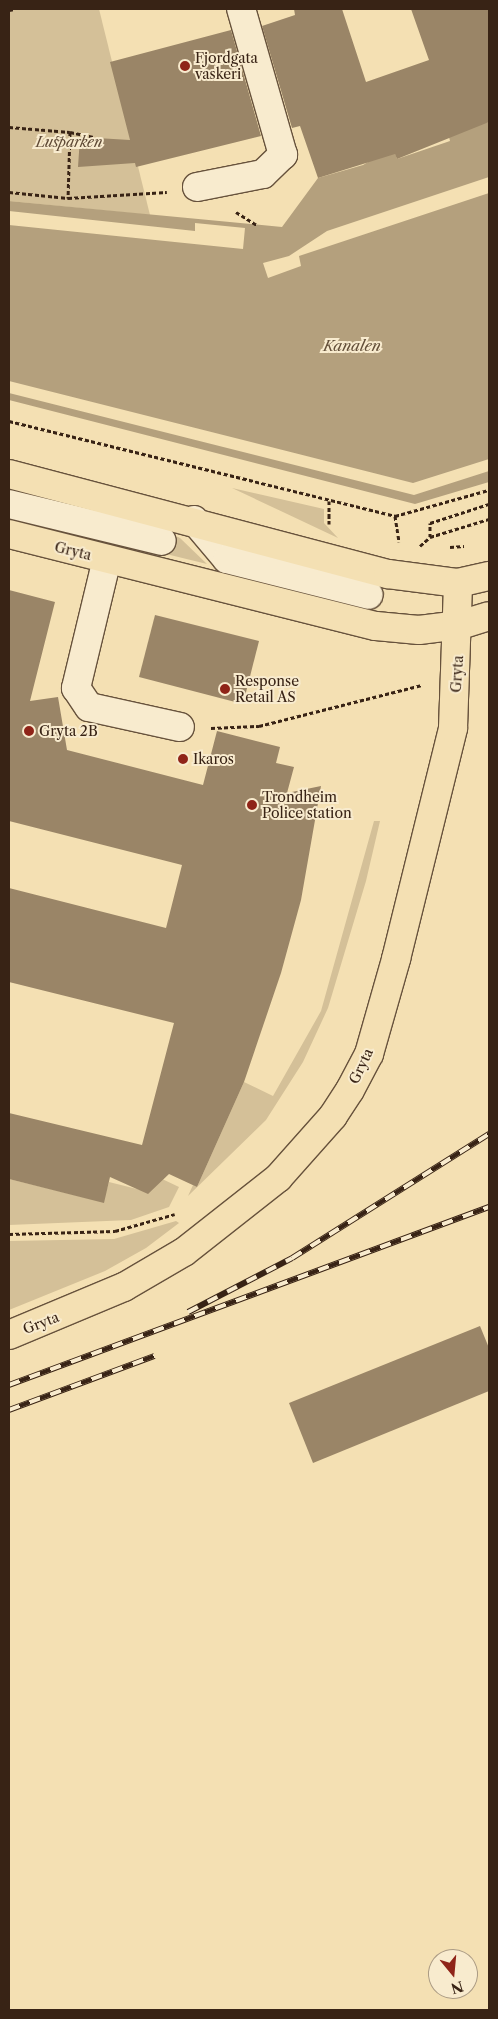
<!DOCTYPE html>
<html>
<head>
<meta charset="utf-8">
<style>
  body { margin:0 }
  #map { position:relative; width:498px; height:2019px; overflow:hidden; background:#f4e0b3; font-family:"Libre Caslon Text",serif }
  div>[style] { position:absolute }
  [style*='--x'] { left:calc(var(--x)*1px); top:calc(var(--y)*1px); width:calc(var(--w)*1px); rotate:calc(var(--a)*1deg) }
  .green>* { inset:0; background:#d4c098 }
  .water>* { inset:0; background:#b4a07d }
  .pier>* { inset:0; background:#f4e0b3 }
  .building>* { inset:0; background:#9a8567 }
  .path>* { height:3px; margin-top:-1.5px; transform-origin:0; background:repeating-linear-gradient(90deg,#382315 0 4px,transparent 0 6.5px) }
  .roads { filter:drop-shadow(1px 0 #67523c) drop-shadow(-1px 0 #67523c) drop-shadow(0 1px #67523c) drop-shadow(0 -1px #67523c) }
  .minor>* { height:28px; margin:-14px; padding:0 14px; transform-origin:14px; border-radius:14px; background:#f8ebce }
  .major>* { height:28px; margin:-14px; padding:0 14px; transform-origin:14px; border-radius:14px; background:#f4e0b3 }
  .rail>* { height:5.5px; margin-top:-2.75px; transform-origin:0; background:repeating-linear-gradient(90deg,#f8ebce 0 11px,#382315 0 22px); box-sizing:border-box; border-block:1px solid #382315 }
  .dots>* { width:14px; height:14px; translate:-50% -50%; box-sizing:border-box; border:2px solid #f8ebce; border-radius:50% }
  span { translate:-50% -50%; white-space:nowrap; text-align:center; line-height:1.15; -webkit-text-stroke:4px #f8ebce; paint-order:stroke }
  .poi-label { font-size:14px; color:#382315 }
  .left { translate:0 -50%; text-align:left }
  .park-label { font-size:14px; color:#5f4a36; font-style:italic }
  .street-label { font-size:14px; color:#382315 }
  .water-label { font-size:15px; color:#634f39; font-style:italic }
  .frame { position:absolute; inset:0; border:10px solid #382315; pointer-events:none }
  .north { position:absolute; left:428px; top:1949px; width:50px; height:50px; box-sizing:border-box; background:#f8ebce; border:1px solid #ab9b84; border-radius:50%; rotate:163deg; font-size:14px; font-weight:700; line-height:20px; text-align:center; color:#382315 }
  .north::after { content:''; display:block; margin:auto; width:18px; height:22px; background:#8f2418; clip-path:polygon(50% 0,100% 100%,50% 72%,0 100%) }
</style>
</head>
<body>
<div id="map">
  <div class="green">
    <i style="clip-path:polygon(9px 9px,99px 9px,150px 215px,9px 201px)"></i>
    <i style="clip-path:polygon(232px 488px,324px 509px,324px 523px,338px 538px)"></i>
    <i style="clip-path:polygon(168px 532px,180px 538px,207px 564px,162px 553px)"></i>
    <i style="clip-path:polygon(374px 821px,380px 821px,366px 881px,328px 1008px,303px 1062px,266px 1120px,188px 1196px,193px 1185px,197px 1187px,244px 1082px,273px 1096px,321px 1011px)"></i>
    <i style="clip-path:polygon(158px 1177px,179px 1187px,169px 1207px,131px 1220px,9px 1225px,9px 1179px,103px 1202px,109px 1182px,149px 1192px)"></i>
    <i style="clip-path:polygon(176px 1221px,179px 1223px,146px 1248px,105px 1271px,9px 1310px,9px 1241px,114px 1239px)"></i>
  </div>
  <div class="water">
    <i style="clip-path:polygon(489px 122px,489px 482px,415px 504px,9px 400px,9px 201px,282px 227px,318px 178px,363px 165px,393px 147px,397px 159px,450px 141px,447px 129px)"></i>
  </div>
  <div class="pier">
    <i style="clip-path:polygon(489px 177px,489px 193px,299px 256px,301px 266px,268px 278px,263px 263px,289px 256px,327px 231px)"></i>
    <i style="clip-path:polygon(9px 211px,195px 231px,195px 223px,245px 228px,243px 249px,9px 225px)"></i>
    <i style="clip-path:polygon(9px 381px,413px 483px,489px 459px,489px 471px,414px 495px,9px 393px)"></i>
  </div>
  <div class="building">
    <i style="clip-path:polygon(294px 9px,342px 9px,366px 82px,429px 60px,411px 9px,489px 9px,489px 122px,397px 159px,395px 154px,318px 178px,300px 126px,292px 128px,262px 26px,295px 15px)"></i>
    <i style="clip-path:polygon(231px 30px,261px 136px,136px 167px,135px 163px,78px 167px,80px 137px,130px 140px,110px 62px)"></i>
    <i style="clip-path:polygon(9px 590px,55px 602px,30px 701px,58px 697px,67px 750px,203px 785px,217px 731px,280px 747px,276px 763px,294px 767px,287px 793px,321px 786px,301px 900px,281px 973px,244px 1082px,197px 1187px,169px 1174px,148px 1194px,110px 1177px,104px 1203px,9px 1179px,9px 1113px,142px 1145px,174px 1023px,9px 982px,9px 888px,166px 928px,182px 865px,9px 821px)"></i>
    <i style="clip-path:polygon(155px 615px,259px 641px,243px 704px,139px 677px)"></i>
    <i style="clip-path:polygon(480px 1326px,489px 1348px,489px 1391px,313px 1463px,289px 1403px)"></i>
  </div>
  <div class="path">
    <i style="--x:9;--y:10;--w:6;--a:-9"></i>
    <i style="--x:9;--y:127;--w:61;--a:4.7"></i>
    <i style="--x:70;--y:132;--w:66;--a:91.7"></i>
    <i style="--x:70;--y:132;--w:24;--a:12"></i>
    <i style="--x:9;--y:192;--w:59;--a:5.8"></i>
    <i style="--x:68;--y:198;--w:99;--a:-3.5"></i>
    <i style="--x:236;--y:212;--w:25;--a:32"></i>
    <i style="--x:9;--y:421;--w:398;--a:13.8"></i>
    <i style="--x:395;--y:516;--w:98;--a:-15.5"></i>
    <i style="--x:329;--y:501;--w:23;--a:90"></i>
    <i style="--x:395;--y:516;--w:26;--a:81"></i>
    <i style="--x:430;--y:537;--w:62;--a:-17"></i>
    <i style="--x:420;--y:546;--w:13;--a:-42"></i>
    <i style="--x:430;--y:537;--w:14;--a:-90"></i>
    <i style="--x:430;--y:523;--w:62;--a:-17.9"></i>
    <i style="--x:450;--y:547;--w:14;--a:-4"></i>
    <i style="--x:211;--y:728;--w:48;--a:-2.4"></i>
    <i style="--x:259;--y:726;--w:168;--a:-14.1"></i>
    <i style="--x:9;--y:1234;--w:106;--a:-1.6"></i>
    <i style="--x:115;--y:1231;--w:62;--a:-15.8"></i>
  </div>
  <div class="roads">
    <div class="minor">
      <i style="--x:197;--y:187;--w:67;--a:-11.1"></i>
      <i style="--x:263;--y:174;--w:28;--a:-44"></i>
      <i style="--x:283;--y:155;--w:152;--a:-106"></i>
      <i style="--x:9;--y:504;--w:157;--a:13.6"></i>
      <i style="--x:194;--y:520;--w:51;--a:49.8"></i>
      <i style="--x:227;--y:559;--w:146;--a:14.2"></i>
      <i style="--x:107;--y:559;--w:133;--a:103.5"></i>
      <i style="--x:76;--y:688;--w:23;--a:56"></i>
      <i style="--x:89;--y:707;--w:93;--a:12.4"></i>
    </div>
    <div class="major">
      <i style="--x:9;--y:474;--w:392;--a:14.8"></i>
      <i style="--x:388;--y:574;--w:71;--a:7.3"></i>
      <i style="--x:458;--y:583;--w:32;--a:-13"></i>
      <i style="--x:9;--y:534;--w:378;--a:14.1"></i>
      <i style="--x:376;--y:626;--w:43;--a:5.3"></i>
      <i style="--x:419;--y:630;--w:41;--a:-7"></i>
      <i style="--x:460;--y:625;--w:30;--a:-17"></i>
      <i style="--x:9;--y:1335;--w:125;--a:-22.7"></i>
      <i style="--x:124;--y:1287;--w:69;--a:-30.3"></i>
      <i style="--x:184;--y:1252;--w:120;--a:-38.2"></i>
      <i style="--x:278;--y:1178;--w:83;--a:-48.4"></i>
      <i style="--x:333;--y:1116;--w:31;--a:-57"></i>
      <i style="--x:350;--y:1090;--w:41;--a:-62.2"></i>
      <i style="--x:369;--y:1054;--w:99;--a:-74.1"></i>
      <i style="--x:396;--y:959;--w:238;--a:-76.1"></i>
      <i style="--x:453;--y:728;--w:145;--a:-88"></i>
    </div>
  </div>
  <div class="rail">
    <i style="--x:188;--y:1312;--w:117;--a:-27.4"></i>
    <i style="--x:292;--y:1258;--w:233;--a:-32.2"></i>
    <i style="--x:9;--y:1385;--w:512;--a:-20.35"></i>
    <i style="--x:9;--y:1410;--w:155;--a:-20.4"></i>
  </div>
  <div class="dots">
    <i style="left:185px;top:66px;background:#8f2418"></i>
    <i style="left:225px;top:689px;background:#8f2418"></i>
    <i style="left:29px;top:731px;background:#8f2418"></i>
    <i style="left:183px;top:759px;background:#8f2418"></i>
    <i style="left:252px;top:805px;background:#8f2418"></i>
  </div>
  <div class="poi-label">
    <span class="left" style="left:195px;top:66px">Fjordgata<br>vaskeri</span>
    <span class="left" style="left:235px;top:689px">Response<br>Retail AS</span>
    <span class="left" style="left:39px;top:731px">Gryta 2B</span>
    <span class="left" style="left:193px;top:759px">Ikaros</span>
    <span class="left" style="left:262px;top:805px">Trondheim<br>Police station</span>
  </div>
  <div class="park-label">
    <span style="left:69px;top:142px">Lusparken</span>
  </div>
  <div class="street-label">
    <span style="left:73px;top:551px;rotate:14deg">Gryta</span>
    <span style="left:457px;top:674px;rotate:-86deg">Gryta</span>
    <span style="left:361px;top:1066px;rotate:-65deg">Gryta</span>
    <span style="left:41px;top:1323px;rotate:-21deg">Gryta</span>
  </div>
  <div class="water-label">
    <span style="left:352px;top:346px">Kanalen</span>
  </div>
  <div class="frame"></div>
  <div class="north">N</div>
</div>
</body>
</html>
